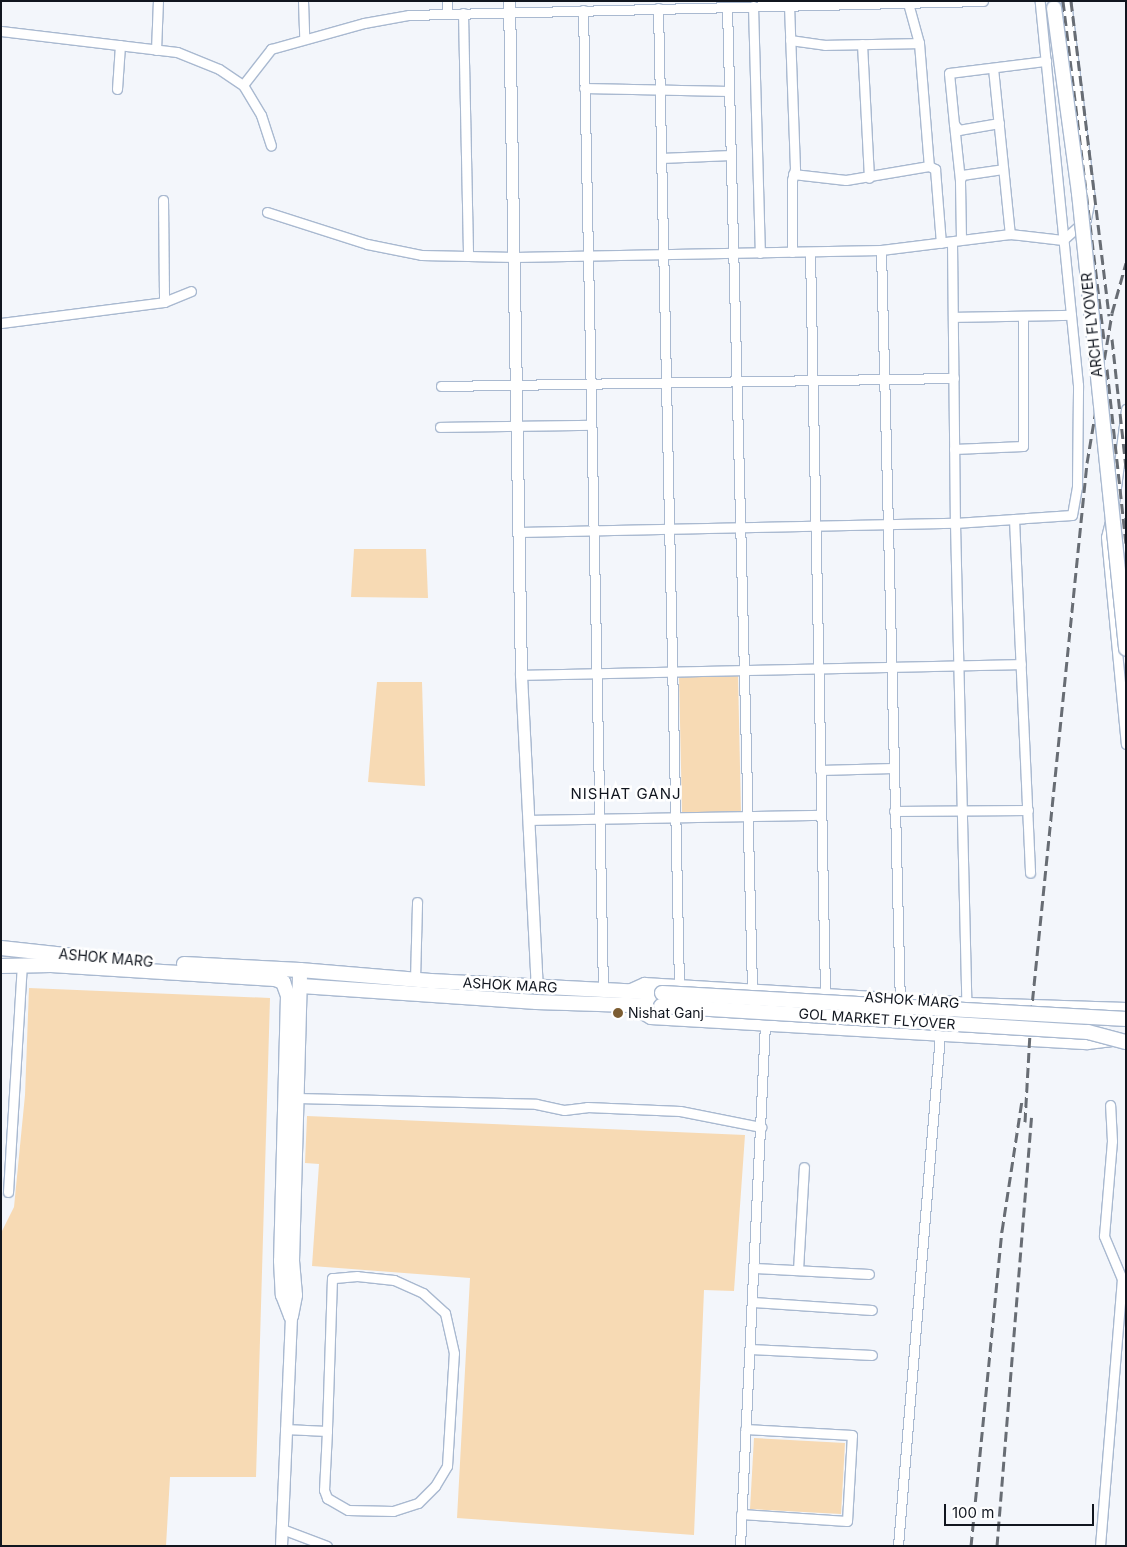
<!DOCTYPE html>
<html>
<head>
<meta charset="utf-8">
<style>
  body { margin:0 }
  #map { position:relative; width:1127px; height:1547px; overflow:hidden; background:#f3f6fb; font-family:Inter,sans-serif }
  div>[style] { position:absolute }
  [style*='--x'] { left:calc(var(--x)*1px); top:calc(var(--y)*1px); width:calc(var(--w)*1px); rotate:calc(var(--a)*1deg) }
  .green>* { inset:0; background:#f7dab4 }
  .roads { filter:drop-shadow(1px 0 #a9b9d0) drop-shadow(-1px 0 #a9b9d0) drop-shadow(0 1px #a9b9d0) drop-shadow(0 -1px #a9b9d0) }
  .minor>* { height:9px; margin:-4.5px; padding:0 4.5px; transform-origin:4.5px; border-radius:4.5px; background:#fff }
  .tertiary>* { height:11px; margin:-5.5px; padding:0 5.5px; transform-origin:5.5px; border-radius:5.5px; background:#fff }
  .primary>* { height:14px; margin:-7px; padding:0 7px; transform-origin:7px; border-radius:7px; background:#fff }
  .rail>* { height:3px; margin-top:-1.5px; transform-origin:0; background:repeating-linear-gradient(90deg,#686d74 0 10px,transparent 0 15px) }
  .bridges { filter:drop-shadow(1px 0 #a9b9d0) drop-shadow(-1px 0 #a9b9d0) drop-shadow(0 1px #a9b9d0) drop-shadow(0 -1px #a9b9d0) }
  .primary-bridge>* { height:14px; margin:-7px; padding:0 7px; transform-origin:7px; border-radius:7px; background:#fff }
  .dots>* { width:14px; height:14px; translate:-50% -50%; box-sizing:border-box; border:2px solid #fff; border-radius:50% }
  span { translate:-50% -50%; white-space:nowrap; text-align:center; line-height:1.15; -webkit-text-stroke:5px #fff; paint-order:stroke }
  .street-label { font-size:14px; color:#11161f }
  .poi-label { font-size:14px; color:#11161f }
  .left { translate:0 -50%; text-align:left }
  .neighbourhood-label { font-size:15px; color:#11161f; letter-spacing:1px }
  .frame { position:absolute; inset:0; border:2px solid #11161f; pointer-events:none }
  .scale { position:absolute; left:944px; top:1504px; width:150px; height:22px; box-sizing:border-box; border:2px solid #11161f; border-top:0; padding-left:6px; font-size:15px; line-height:18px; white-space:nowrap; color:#11161f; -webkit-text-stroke:4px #fff; paint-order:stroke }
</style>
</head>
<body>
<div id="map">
  <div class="green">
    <i style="clip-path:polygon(354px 549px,426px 549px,428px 598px,351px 597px)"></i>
    <i style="clip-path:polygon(738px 675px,741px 812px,682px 813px,679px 676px)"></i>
    <i style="clip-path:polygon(377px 682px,422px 682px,425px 786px,368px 782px)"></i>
    <i style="clip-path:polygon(29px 988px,270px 998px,256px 1477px,170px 1477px,166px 1546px,1px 1546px,1px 1233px,14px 1207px,25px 1095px)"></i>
    <i style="clip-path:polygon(307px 1116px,745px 1135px,734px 1291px,704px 1290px,694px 1535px,457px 1518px,470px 1278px,312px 1266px,319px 1164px,305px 1163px)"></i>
    <i style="clip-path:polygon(754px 1438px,845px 1443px,841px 1514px,750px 1509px)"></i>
  </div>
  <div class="roads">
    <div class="minor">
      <i style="--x:303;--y:1;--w:38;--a:88"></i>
      <i style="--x:447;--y:1;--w:13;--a:90"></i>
      <i style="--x:908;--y:3;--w:41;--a:74.6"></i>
      <i style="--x:919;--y:43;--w:123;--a:85.4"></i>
      <i style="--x:789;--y:5;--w:164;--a:87.9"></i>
      <i style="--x:795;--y:169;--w:11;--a:105"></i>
      <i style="--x:792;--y:180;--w:72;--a:90"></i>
      <i style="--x:753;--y:6;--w:247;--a:88.4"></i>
      <i style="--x:727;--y:7;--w:983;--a:88.54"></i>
      <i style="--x:658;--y:8;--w:977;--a:88.77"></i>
      <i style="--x:583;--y:10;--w:981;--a:88.83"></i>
      <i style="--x:463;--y:13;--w:243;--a:88.8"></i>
      <i style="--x:1;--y:31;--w:177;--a:6.8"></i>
      <i style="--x:177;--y:52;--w:45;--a:22"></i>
      <i style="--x:219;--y:69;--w:29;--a:34"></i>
      <i style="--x:243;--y:85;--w:35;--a:59"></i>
      <i style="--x:261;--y:115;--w:32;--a:72"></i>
      <i style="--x:790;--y:40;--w:35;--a:8"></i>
      <i style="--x:825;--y:45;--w:94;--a:-1.2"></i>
      <i style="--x:862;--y:44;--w:134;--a:87"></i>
      <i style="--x:156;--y:50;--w:49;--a:-87.7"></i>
      <i style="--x:993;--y:68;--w:167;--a:84.2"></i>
      <i style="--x:243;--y:85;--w:46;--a:-52.1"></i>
      <i style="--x:271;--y:49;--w:97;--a:-15.6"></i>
      <i style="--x:364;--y:23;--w:46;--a:-10.1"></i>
      <i style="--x:409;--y:15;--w:574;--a:-1.4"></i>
      <i style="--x:584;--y:88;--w:145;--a:1.2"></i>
      <i style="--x:117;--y:89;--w:44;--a:-86.1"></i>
      <i style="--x:999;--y:123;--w:41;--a:170.1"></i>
      <i style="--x:959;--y:130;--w:8;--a:-130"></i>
      <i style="--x:954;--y:124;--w:51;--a:-95.6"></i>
      <i style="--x:949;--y:73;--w:98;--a:-7.1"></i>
      <i style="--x:954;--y:124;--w:56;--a:83.9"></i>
      <i style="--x:661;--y:158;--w:70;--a:-2.5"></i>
      <i style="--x:793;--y:174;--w:53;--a:6.5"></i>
      <i style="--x:846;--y:180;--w:84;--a:-9.6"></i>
      <i style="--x:929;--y:166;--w:7;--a:27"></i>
      <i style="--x:935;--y:169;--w:74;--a:85.4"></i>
      <i style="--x:163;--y:200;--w:102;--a:89.4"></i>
      <i style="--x:267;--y:212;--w:105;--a:17.7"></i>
      <i style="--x:367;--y:244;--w:55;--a:11.5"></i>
      <i style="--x:421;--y:255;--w:94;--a:1.2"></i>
      <i style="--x:515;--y:257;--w:366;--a:-1.1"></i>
      <i style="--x:881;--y:250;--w:130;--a:-7.1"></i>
      <i style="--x:1010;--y:234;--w:53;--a:6.5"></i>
      <i style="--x:1063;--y:240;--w:31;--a:-42"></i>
      <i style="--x:1086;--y:219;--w:20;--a:-79"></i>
      <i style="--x:1090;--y:199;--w:199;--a:-96.9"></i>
      <i style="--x:961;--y:239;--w:59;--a:-91"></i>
      <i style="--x:960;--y:180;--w:5;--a:-68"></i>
      <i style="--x:962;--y:175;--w:41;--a:-8.3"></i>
      <i style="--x:952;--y:242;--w:281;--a:89.4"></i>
      <i style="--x:955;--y:523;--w:506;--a:88.64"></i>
      <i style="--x:881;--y:250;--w:754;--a:88.56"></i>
      <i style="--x:810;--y:252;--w:742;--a:88.84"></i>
      <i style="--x:953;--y:317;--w:118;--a:-1"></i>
      <i style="--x:1;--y:323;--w:164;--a:-7.3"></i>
      <i style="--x:164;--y:302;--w:29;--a:-22"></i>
      <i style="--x:441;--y:386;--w:513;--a:-0.89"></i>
      <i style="--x:440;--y:427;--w:151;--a:-0.8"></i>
      <i style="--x:954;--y:449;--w:69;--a:-2.5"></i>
      <i style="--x:1023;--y:446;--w:130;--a:-90"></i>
      <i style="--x:1114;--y:503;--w:95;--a:-82.7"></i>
      <i style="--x:1014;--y:519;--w:354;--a:87.4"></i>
      <i style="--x:1110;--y:521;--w:16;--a:104"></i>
      <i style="--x:1106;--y:537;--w:208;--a:84.5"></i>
      <i style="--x:519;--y:532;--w:436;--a:-1.2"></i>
      <i style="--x:955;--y:523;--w:117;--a:-3.9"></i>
      <i style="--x:1072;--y:515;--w:28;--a:-80"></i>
      <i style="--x:1077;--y:487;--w:102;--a:-89.4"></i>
      <i style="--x:1078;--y:385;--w:386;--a:-95.7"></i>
      <i style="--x:521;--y:675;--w:500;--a:-1.26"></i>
      <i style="--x:820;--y:770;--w:73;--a:-1.6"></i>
      <i style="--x:894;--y:811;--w:134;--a:-0.4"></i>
      <i style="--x:530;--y:820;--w:291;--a:-1"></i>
      <i style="--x:415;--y:980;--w:78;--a:-88.5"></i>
      <i style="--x:297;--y:1098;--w:239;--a:1.4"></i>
      <i style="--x:536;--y:1104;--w:29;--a:12"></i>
      <i style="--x:564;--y:1110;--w:23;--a:-7"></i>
      <i style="--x:587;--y:1107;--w:93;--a:2.5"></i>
      <i style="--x:680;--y:1111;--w:83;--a:11.2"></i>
      <i style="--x:8;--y:1192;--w:228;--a:-86.5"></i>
      <i style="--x:755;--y:1268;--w:114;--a:3"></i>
      <i style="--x:798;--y:1270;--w:103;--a:-86.7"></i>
      <i style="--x:753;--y:1302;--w:119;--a:3.8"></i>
      <i style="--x:750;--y:1349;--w:122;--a:2.8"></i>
      <i style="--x:285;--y:1429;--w:42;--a:2.7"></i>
      <i style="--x:327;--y:1431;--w:59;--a:92.9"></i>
      <i style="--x:324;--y:1490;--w:9;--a:69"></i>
      <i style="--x:327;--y:1498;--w:24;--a:30"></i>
      <i style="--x:348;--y:1510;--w:45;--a:1.3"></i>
      <i style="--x:393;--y:1511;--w:26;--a:-18"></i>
      <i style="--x:418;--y:1503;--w:24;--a:-45"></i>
      <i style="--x:435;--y:1486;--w:23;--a:-59"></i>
      <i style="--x:447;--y:1466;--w:113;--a:-86.5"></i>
      <i style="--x:454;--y:1353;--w:41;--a:-102.7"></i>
      <i style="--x:445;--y:1313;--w:30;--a:-138"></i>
      <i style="--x:423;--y:1293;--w:32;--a:-156"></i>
      <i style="--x:394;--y:1280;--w:37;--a:-174"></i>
      <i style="--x:357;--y:1276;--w:25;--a:175"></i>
      <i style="--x:332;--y:1278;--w:153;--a:91.9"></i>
      <i style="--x:741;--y:1514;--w:106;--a:3.8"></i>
      <i style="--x:847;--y:1521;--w:86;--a:-86.7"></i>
      <i style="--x:852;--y:1435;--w:107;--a:-176.8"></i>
      <i style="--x:282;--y:1529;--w:48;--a:20.7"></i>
      <i style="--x:740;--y:1546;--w:523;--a:-87.26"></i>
      <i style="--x:898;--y:1546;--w:514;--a:-85.31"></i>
      <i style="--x:1100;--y:1546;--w:268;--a:-85.3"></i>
      <i style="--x:1122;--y:1279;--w:47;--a:-112.7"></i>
      <i style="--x:1104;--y:1236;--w:95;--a:-85.2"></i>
      <i style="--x:1112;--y:1141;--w:36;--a:-93"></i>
    </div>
    <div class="tertiary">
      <i style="--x:509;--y:1;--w:674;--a:88.98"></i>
      <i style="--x:521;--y:675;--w:312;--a:87.1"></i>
      <i style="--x:626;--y:991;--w:20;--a:-24"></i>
      <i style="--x:644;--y:983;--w:325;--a:3.5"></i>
      <i style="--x:968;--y:1003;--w:158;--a:1.8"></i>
      <i style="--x:627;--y:1005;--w:26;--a:29"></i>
      <i style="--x:650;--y:1018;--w:438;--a:3.3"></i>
      <i style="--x:1087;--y:1043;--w:25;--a:-7"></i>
      <i style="--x:281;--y:1546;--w:230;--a:-87.5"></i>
    </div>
    <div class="primary">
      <i style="--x:1;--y:948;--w:120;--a:6.2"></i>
      <i style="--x:184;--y:964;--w:116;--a:3"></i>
      <i style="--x:300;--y:970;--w:131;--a:4.8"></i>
      <i style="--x:431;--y:981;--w:231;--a:3"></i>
      <i style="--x:1;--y:966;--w:50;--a:-1.1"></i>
      <i style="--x:51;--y:965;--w:224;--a:3.6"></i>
      <i style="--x:275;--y:979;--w:9;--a:21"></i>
      <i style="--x:283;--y:982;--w:15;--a:70"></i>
      <i style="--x:288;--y:996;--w:265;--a:91.5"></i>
      <i style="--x:281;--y:1261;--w:34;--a:87"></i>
      <i style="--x:283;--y:1295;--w:22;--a:69"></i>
      <i style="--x:291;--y:1316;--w:21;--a:-79"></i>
      <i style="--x:295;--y:1295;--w:34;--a:-95"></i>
      <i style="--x:292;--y:1261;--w:291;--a:-88.4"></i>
      <i style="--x:301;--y:986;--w:236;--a:3.9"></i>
      <i style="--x:536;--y:1002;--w:125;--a:1.8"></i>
    </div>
  </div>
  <div class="rail">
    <i style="--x:1063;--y:1;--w:342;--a:83.1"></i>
    <i style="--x:1071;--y:1;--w:317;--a:83.1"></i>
    <i style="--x:1112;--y:339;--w:130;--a:83.8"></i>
    <i style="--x:1107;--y:369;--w:175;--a:83.8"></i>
    <i style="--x:1025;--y:1122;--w:107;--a:-86.8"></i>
    <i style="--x:1031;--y:1015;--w:555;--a:-84.21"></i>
    <i style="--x:1087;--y:463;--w:152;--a:-80.5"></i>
    <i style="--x:1112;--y:313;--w:52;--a:-74.4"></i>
    <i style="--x:971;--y:1546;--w:317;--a:-84.4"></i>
    <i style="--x:1002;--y:1231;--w:132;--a:-81.3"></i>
    <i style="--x:997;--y:1546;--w:432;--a:-85.4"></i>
  </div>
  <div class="bridges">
    <div class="primary-bridge">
      <i style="--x:1054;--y:8;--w:187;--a:82.3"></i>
      <i style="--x:1079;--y:193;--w:458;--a:84.1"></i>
      <i style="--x:662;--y:993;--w:465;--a:3.2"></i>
      <i style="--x:661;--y:1006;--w:428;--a:3.5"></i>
      <i style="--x:1088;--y:1032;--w:39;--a:15"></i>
    </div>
  </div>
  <div class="dots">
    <i style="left:618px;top:1013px;background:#7c5d32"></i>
  </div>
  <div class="street-label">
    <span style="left:1092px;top:325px;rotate:-96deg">ARCH FLYOVER</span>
    <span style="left:106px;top:958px;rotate:5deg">ASHOK MARG</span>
    <span style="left:510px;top:985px;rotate:3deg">ASHOK MARG</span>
    <span style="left:912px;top:1000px;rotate:4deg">ASHOK MARG</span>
    <span style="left:877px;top:1019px;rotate:4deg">GOL MARKET FLYOVER</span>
  </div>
  <div class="poi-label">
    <span class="left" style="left:628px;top:1013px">Nishat Ganj</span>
  </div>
  <div class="neighbourhood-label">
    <span style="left:626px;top:794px">NISHAT GANJ</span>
  </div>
  <div class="frame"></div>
  <div class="scale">100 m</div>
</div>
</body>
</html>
